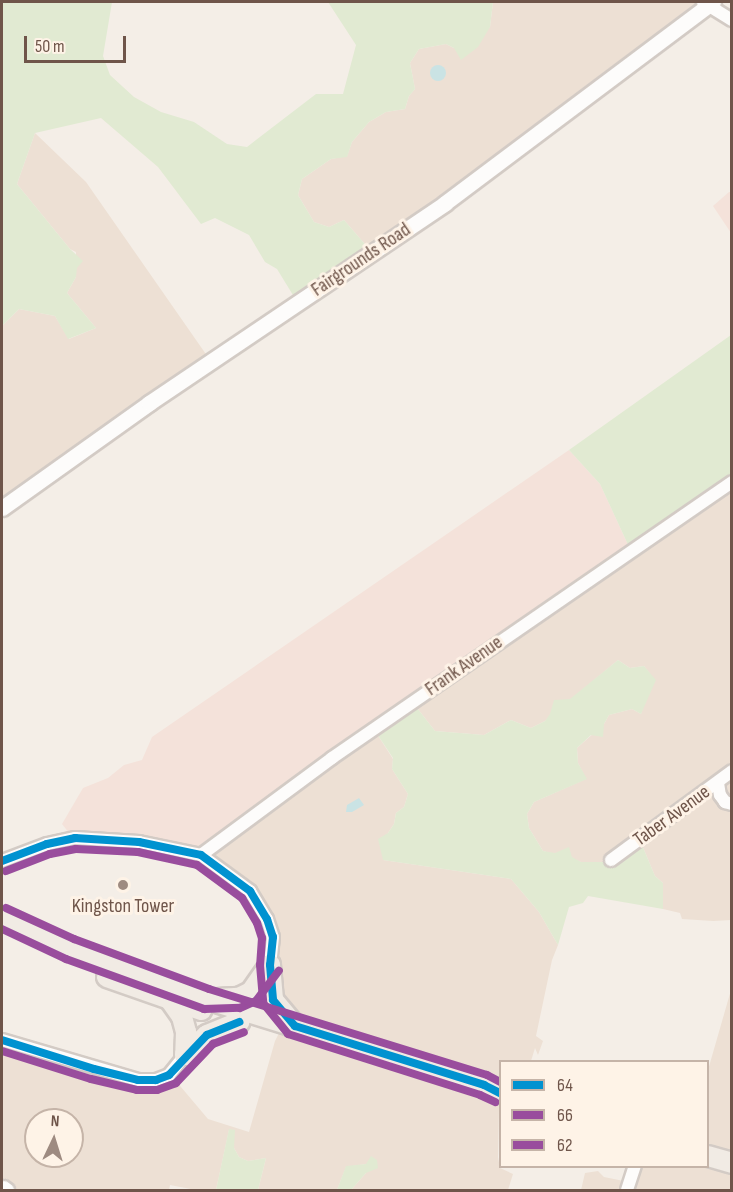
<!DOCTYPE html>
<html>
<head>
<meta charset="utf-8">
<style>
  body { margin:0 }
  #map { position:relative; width:733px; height:1192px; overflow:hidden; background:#f4eee7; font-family:"Sofia Sans Condensed",sans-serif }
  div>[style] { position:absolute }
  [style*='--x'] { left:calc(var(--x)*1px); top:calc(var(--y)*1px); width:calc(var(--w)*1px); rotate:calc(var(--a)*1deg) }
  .residential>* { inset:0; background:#ede0d4 }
  .commercial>* { inset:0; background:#f4e2da }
  .green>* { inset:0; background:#e1ead2 }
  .water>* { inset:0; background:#cae3e4 }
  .round { border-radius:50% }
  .roads { filter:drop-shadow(2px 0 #d3cbc5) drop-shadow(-2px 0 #d3cbc5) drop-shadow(0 2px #d3cbc5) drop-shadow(0 -2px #d3cbc5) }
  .minor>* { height:12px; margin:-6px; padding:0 6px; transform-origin:6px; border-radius:6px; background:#fdfcfb }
  .tertiary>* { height:15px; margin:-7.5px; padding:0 7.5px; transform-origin:7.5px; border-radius:7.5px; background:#fdfcfb }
  .primary>* { height:20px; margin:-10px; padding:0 10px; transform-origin:10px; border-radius:10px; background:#f1ebe4 }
  .bus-1>* { height:8px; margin:-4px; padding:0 4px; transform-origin:4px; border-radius:4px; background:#0092d0 }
  .bus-2>* { height:8px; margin:-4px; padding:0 4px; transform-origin:4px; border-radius:4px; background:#994d9d }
  .bus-3>* { height:8px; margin:-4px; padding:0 4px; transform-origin:4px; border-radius:4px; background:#994d9d }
  .dots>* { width:16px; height:16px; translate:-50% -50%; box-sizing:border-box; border:3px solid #fef3e7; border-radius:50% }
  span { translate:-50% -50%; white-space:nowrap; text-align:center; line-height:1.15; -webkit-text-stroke:6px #fef3e7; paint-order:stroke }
  .street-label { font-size:20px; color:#6f554a }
  .poi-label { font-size:20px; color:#6f554a }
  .frame { position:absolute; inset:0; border:3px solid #6f554a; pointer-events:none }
  .legend { position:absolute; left:499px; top:1060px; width:210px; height:108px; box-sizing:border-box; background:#fef3e7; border:2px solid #c5b4a8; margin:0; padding:8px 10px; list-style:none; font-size:18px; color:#6f554a }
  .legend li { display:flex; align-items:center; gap:12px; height:30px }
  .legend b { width:30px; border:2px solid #c5b4a8 }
  .north { position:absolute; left:24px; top:1108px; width:60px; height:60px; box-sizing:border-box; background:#fef3e7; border:2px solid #c5b4a8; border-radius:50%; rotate:4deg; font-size:16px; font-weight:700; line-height:24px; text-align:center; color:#6f554a }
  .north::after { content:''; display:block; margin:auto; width:21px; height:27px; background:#9e8b81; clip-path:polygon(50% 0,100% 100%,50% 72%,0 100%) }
  .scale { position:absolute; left:24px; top:36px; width:102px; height:27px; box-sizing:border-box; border:3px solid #6f554a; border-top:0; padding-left:8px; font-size:18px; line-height:21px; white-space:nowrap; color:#6f554a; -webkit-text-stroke:4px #fef3e7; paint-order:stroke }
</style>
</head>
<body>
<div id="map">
  <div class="residential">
    <i style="clip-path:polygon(493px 2px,703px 2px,370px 250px,344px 220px,329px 227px,314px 222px,298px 195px,302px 179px,331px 159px,347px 156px,352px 142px,369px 122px,386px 112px,405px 109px,409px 96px,415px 89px,410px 63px,419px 49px,446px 44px,454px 48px,490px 27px)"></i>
    <i style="clip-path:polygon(35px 133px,86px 182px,210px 360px,2px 506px,2px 326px,19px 309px,55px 316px,69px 339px,96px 328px,67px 293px,76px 277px,76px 252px,70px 249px,17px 184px)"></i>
    <i style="clip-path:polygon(731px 481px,731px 920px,713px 921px,682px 919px,680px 913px,663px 909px,663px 883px,655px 876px,642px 845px,604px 862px,581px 862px,543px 851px,529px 828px,527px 814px,534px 802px,586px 779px,578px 763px,577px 748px,604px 724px,609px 715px,632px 709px,641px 714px,651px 675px,644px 666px,630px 668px,618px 660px,545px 721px,531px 728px,511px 720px,484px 735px,435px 731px,414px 704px)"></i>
    <i style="clip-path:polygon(evenodd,377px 734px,393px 759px,392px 769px,408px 794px,404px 807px,396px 813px,394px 824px,388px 833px,383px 860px,511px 879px,539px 912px,558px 945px,552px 960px,536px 1036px,543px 1041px,538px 1055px,535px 1048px,531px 1061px,500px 1062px,498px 1157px,500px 1168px,513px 1174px,508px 1190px,351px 1190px,366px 1173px,366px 1164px,346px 1167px,337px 1190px,258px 1190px,266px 1158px,248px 1161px,239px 1157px,234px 1148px,234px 1135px,229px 1130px,216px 1190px,196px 1190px,170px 1185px,169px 1190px,2px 1190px,2px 1043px,134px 1086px,151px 1085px,170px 1074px,208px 1119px,249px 1132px,275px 1041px,281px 1029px,253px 1008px,261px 994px,269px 961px,267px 933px,257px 908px,236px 884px,207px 863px,219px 840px,377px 734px,36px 1120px,72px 1120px,72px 1156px,36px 1156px,36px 1120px)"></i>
    <i style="clip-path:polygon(731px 990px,731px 1190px,581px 1190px,585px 1173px,598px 1171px,604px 1177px,629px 1182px,634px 1167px,708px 1166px,708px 1070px)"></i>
  </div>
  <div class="commercial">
    <i style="clip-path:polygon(729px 192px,732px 192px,731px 233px,713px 206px)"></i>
    <i style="clip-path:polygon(569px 450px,600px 484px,630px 549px,219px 840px,207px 863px,158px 849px,77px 843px,62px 824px,83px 788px,108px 778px,124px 765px,142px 760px,152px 737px)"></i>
  </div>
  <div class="green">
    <i style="clip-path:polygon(2px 2px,112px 2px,103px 56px,110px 75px,134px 97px,161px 112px,194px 122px,227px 144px,247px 147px,316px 94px,343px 94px,356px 45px,328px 2px,493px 2px,490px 27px,478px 47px,461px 60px,454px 48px,446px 44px,419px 49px,410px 63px,415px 89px,409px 96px,405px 109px,386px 112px,369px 122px,352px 142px,347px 157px,331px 159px,302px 179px,298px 195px,314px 222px,329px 227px,344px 220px,370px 250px,296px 300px,277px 269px,265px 262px,249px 235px,215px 218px,201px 224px,158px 167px,101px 118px,35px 133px,17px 184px,70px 249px,83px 261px,77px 268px,76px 277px,67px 293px,96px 328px,68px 339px,55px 316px,19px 309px,2px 326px)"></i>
    <i style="clip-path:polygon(731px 335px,731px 481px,630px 549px,600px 484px,569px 450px)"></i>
    <i style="clip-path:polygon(618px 660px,630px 668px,644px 666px,656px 680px,641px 714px,632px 709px,609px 715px,604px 724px,603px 737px,591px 735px,577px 748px,578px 763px,587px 779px,534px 802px,527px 814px,529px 828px,543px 851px,555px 853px,569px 847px,572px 857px,581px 862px,604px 862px,642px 845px,655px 876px,663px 883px,663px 909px,588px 896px,583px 903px,569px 907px,558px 945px,539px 912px,511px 879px,383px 860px,378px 839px,388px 833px,394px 824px,396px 813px,404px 807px,408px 794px,392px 769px,393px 758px,377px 734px,414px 704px,435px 731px,484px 735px,511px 720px,531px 728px,545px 721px,550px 714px,554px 700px,570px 699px)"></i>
    <i style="clip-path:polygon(229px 1129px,235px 1130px,234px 1148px,239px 1157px,248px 1161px,266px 1158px,258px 1190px,216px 1190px)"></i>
    <i style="clip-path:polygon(371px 1156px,377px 1160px,378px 1168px,366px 1173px,351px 1190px,337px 1190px,346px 1166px,366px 1164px)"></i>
  </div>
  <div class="water">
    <i class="round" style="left:430px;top:65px;width:16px;height:16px"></i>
    <i style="clip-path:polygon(359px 798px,364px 805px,352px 812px,346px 812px,347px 805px)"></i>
  </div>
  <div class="roads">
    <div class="minor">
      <i style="--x:703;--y:2;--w:34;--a:32"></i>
      <i style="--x:718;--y:783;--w:12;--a:81"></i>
      <i style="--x:720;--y:795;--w:9;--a:54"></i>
      <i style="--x:725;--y:802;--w:7;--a:16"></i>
      <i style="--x:201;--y:855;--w:163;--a:-36.5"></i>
      <i style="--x:332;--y:758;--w:486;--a:-34.6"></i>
      <i style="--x:611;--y:860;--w:150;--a:-36.3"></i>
      <i style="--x:2;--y:861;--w:48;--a:-20.7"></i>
      <i style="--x:47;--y:844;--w:29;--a:-12"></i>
      <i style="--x:75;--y:838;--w:64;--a:3.6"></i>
      <i style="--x:139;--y:842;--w:63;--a:11.8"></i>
      <i style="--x:201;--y:855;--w:61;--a:36.3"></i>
      <i style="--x:250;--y:891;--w:33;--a:59"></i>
      <i style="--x:267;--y:919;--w:19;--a:72"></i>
      <i style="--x:273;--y:937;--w:28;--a:96"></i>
      <i style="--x:2;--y:1040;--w:142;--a:16.4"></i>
      <i style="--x:138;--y:1080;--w:18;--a:0"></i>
      <i style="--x:156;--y:1080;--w:14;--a:-21"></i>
      <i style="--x:169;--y:1075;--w:26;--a:-51"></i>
      <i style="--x:4;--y:1187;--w:5;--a:37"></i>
      <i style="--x:627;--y:1190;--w:25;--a:-72"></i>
    </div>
    <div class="tertiary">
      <i style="--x:2;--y:508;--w:181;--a:-35.5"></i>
      <i style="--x:149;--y:403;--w:357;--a:-34"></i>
      <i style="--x:445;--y:203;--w:335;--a:-36.9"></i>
    </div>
    <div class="primary">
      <i style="--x:2;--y:918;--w:75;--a:24.5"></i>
      <i style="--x:70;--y:949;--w:145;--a:20.2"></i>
      <i style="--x:206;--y:999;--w:291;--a:17.2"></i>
      <i style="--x:484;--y:1085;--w:18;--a:27"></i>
      <i style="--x:270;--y:965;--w:35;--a:85"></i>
      <i style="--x:273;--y:1000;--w:34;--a:50"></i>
      <i style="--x:107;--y:977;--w:100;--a:19.3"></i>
      <i style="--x:217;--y:999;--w:22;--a:-3"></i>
      <i style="--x:239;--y:998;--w:13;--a:-27"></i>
      <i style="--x:251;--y:992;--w:33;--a:-55"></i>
      <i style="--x:171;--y:1001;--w:19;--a:55"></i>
      <i style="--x:182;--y:1017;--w:16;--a:75"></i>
      <i style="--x:186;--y:1032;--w:23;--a:92"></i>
      <i style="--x:185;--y:1055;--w:30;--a:-42"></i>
      <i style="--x:207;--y:1035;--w:35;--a:-22"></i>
      <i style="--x:708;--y:1156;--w:25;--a:16"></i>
    </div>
  </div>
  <div class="bus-1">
    <i style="--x:2;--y:861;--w:48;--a:-20.7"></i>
    <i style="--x:47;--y:844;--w:29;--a:-12"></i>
    <i style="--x:75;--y:838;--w:64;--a:3.6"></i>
    <i style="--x:139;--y:842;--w:63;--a:11.8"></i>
    <i style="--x:201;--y:855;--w:61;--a:36.3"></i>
    <i style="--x:250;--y:891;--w:33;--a:59"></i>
    <i style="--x:267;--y:919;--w:19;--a:72"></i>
    <i style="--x:273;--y:937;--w:28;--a:96"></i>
    <i style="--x:270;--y:965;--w:35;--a:85"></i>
    <i style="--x:273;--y:1000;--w:34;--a:50"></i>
    <i style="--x:295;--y:1026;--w:198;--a:17.3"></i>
    <i style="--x:484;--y:1085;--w:18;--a:27"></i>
    <i style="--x:2;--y:1040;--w:96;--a:17.5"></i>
    <i style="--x:94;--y:1069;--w:45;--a:14"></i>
    <i style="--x:138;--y:1080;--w:18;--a:0"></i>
    <i style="--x:156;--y:1080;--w:14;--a:-21"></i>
    <i style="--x:169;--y:1075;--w:55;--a:-46.5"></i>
    <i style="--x:207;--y:1035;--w:35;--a:-22"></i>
  </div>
  <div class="bus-2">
    <i style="--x:6;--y:871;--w:47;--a:-21.1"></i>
    <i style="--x:50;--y:854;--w:26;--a:-11"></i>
    <i style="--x:76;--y:849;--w:62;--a:2.8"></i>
    <i style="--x:138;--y:852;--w:60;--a:12.4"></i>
    <i style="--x:197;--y:865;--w:56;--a:36.3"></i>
    <i style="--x:242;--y:898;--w:29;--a:59"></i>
    <i style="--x:257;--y:923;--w:16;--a:72"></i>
    <i style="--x:262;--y:938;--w:27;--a:94"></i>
    <i style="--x:260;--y:965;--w:38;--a:85"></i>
    <i style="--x:263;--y:1003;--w:40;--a:51"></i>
    <i style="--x:288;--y:1034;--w:201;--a:17.6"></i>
    <i style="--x:480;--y:1095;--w:17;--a:25"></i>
    <i style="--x:2;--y:929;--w:71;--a:25.1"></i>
    <i style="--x:66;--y:959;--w:147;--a:19.9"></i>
    <i style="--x:204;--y:1009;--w:36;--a:-2"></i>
    <i style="--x:240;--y:1008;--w:17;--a:-24"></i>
    <i style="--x:256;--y:1001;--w:38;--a:-53"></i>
    <i style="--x:2;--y:1051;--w:93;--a:17.5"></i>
    <i style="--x:91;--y:1079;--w:47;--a:13.4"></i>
    <i style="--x:137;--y:1090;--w:20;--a:0"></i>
    <i style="--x:157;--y:1090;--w:20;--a:-20"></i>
    <i style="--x:176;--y:1083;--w:54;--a:-46.5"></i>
    <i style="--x:213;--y:1044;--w:33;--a:-21"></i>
  </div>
  <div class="bus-3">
    <i style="--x:6;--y:908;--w:75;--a:24.5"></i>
    <i style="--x:74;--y:939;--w:144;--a:20.3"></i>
    <i style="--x:209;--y:989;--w:291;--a:17.2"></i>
    <i style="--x:487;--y:1075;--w:15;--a:28"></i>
  </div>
  <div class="dots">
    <i style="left:123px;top:885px;background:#9e8b81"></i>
  </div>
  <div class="street-label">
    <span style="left:361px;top:260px;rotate:-34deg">Fairgrounds Road</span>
    <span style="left:464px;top:666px;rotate:-35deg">Frank Avenue</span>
    <span style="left:672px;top:816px;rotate:-36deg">Taber Avenue</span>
  </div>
  <div class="poi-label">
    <span style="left:123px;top:906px">Kingston Tower</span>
  </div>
  <div class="frame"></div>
  <ul class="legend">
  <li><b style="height:8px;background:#0092d0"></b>64</li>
  <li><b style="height:8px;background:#994d9d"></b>66</li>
  <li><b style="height:8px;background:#994d9d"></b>62</li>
  </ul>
  <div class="north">N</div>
  <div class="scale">50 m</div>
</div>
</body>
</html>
